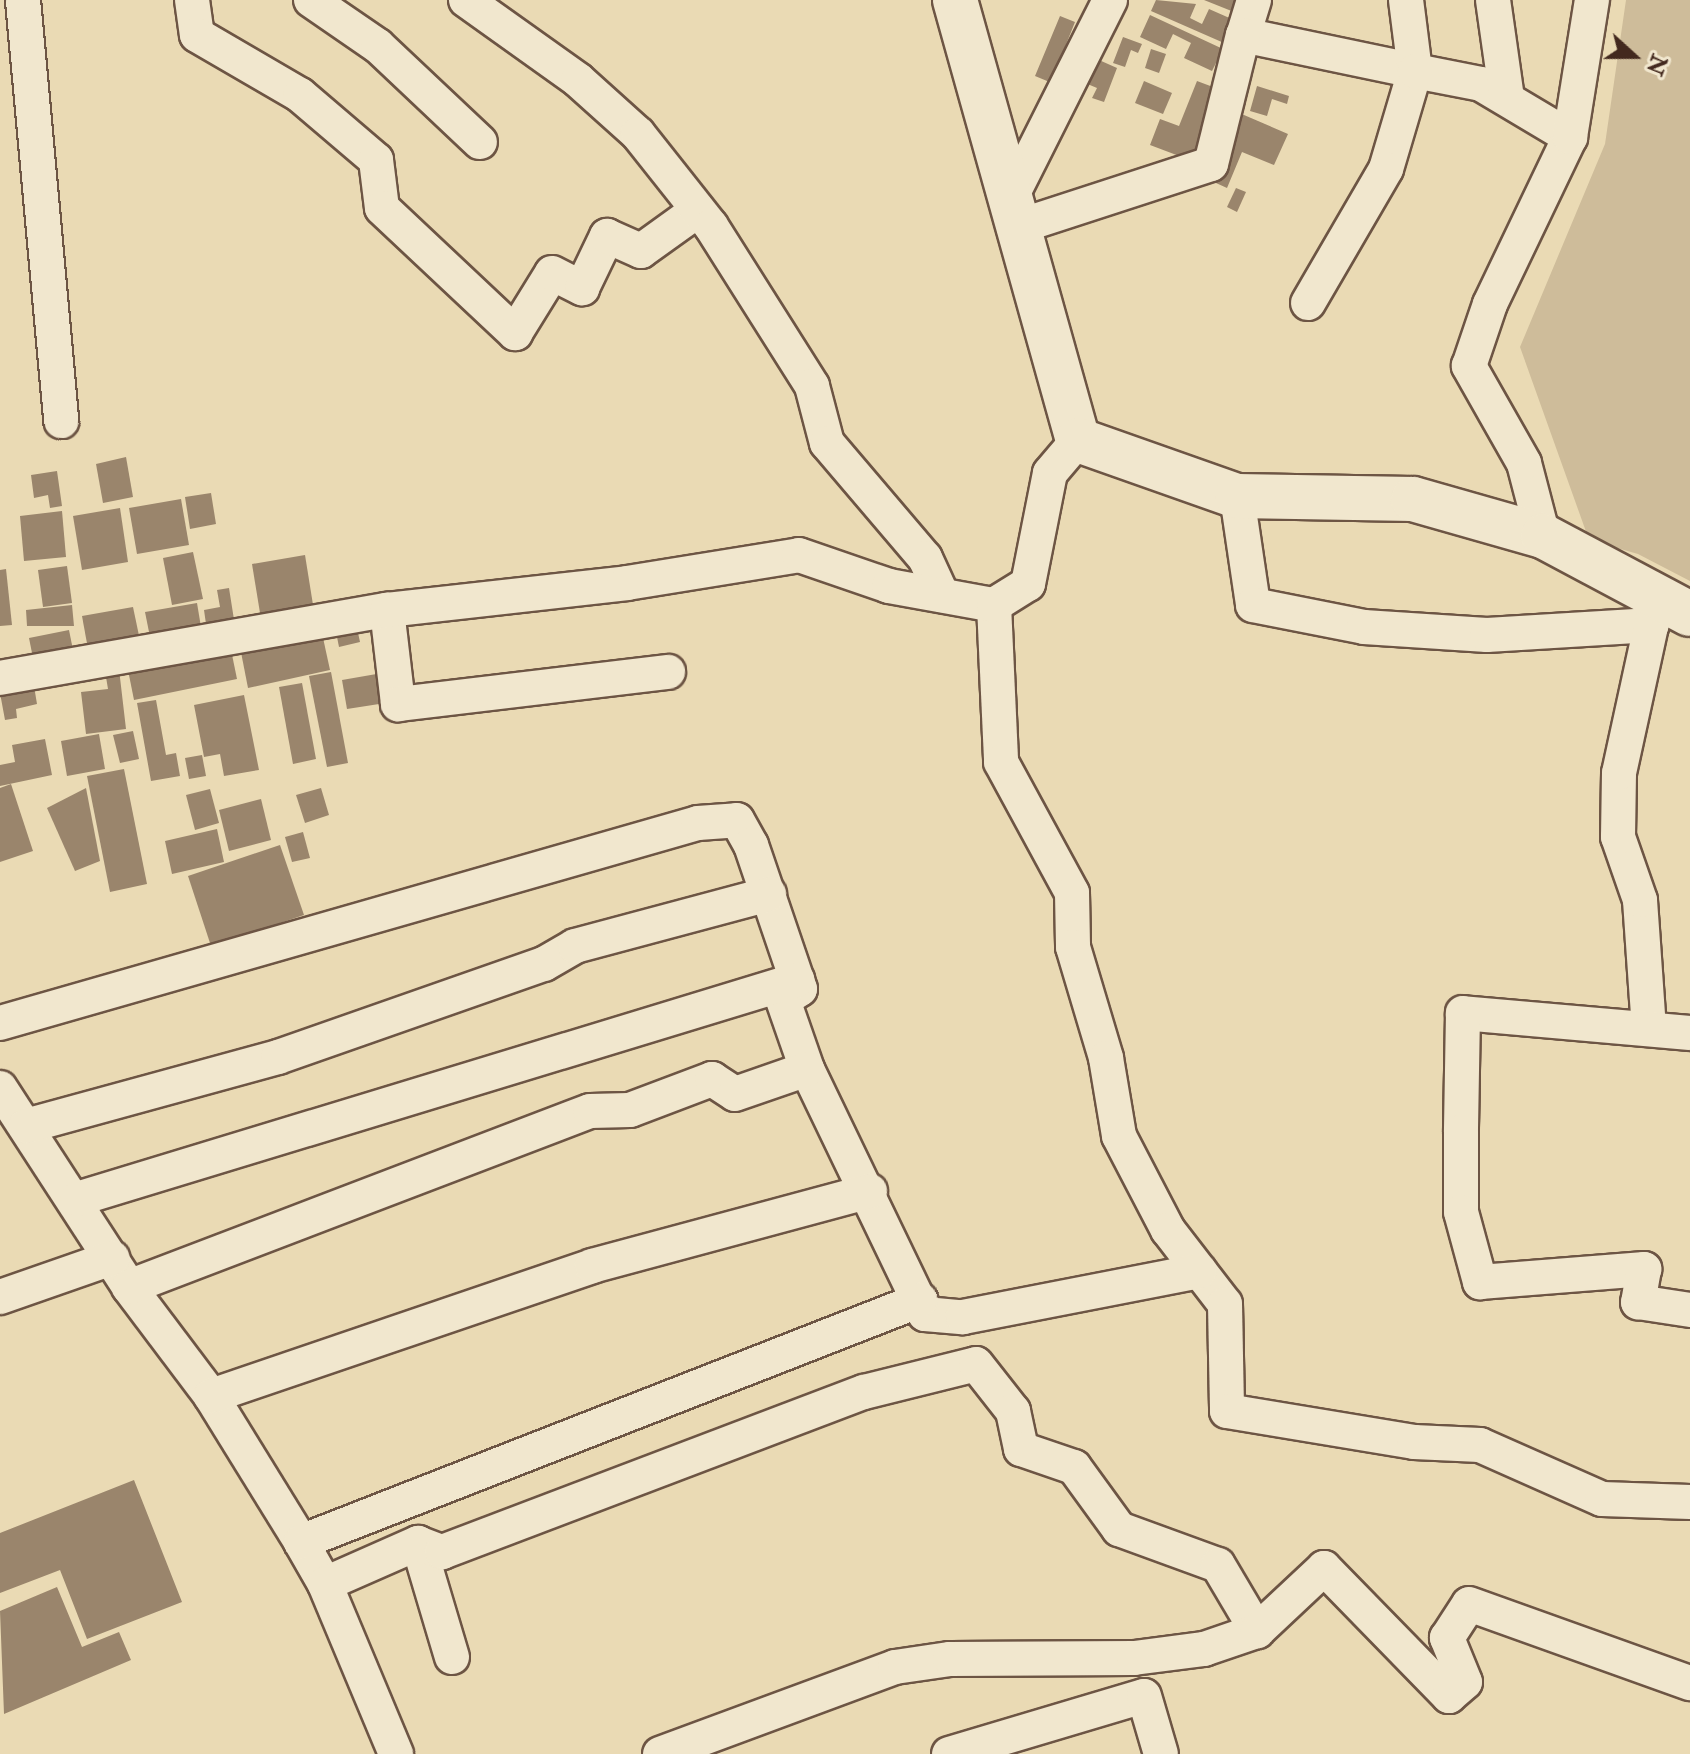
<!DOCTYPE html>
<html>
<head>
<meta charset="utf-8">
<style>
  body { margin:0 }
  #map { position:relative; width:1690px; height:1754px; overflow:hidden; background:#eadab4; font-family:"IM FELL Double Pica",serif }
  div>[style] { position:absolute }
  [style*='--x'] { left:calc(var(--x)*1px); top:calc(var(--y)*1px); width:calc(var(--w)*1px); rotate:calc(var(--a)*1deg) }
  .green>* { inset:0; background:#cebc9a }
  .building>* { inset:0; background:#9a856c }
  .roads { filter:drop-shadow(2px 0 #6d5544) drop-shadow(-2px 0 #6d5544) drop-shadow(0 2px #6d5544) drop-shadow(0 -2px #6d5544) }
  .minor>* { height:34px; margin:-17px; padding:0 17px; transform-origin:17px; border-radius:17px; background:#f1e7ce }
  .secondary>* { height:44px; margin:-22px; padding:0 22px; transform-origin:22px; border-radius:22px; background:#f1e7ce }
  span { translate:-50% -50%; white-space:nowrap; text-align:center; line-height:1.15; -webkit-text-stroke:6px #f1e7ce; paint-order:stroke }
  .north { position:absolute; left:1594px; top:16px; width:80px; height:80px; -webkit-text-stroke:6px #f1e7ce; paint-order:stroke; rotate:111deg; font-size:22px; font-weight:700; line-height:32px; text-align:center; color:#43291e }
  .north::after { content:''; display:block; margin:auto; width:28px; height:36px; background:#43291e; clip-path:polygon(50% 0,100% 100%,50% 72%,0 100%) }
</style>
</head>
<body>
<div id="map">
  <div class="green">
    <i style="clip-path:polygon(1626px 0,1690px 0,1690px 581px,1638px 554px,1589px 540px,1520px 347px,1605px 144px)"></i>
  </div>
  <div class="building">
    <i style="clip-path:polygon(1156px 0,1196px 4px,1190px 18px,1202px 24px,1209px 9px,1234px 20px,1224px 43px,1151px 11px)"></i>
    <i style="clip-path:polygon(1204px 0,1245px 0,1239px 14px)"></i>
    <i style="clip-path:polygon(1150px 15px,1223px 49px,1212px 71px,1184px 58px,1191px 43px,1173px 34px,1166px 49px,1140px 37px)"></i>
    <i style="clip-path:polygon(1060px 16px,1075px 22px,1061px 57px,1074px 63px,1064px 88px,1035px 76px)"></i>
    <i style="clip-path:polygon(1123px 37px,1142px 44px,1138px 53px,1131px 50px,1125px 67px,1113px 63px)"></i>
    <i style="clip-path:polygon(1151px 49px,1166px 54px,1159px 73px,1145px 68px)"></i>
    <i style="clip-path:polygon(1099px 60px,1117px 68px,1104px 102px,1092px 98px,1097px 88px,1078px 80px)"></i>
    <i style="clip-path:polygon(1144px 81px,1172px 93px,1163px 114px,1135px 103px)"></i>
    <i style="clip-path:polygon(1197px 81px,1221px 90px,1203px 165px,1150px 145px,1160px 119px,1179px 126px)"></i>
    <i style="clip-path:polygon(1257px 86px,1289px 96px,1287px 104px,1272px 99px,1267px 116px,1250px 111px)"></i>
    <i style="clip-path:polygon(1237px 112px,1288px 134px,1274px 165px,1242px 152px,1227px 188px,1216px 183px,1235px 138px,1227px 134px)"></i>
    <i style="clip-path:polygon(1236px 188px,1246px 192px,1237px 212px,1227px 207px)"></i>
    <i style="clip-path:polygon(126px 457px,133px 497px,103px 503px,96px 464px)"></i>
    <i style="clip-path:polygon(57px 471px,62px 506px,50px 508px,48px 495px,34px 498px,31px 475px)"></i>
    <i style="clip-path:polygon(211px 493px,216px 524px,190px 529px,185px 497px)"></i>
    <i style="clip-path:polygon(181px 499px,189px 545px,137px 554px,129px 508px)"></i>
    <i style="clip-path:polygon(120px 508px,128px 562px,82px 570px,73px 516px)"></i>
    <i style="clip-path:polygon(62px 511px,66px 557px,24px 561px,20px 516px)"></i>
    <i style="clip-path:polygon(193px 552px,203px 599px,172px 605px,163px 558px)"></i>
    <i style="clip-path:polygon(305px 555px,314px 611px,261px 619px,252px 564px)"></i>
    <i style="clip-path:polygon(67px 566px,72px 603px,43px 607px,38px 570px)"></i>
    <i style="clip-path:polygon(6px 569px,12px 625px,0 626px,0 570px)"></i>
    <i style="clip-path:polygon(229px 588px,235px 626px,207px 631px,204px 610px,220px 607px,217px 590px)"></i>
    <i style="clip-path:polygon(197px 603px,202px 633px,151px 642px,145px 612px)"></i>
    <i style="clip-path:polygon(72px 605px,74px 626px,27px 626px,26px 610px)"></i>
    <i style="clip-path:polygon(133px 607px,142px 650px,90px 660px,82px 616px)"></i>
    <i style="clip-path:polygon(320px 624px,330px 670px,248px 688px,239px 642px)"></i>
    <i style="clip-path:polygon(357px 628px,360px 642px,339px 647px,336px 632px)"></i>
    <i style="clip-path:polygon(69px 630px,74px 655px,34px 663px,29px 638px)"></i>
    <i style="clip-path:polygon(229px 640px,237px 679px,134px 700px,126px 660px)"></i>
    <i style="clip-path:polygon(119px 669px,126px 729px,86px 734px,81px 692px,108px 689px,105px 671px)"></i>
    <i style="clip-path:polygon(331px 672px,348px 763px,327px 767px,309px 676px)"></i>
    <i style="clip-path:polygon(388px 672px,392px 702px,347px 709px,342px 680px)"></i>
    <i style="clip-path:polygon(33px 680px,37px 704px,16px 709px,17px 718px,5px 720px,0 693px)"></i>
    <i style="clip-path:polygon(302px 683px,316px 759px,293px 764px,279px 687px)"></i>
    <i style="clip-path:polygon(244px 695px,259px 770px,224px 776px,220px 754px,204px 757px,194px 705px)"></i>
    <i style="clip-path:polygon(156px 700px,166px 755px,176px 753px,180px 776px,151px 781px,137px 703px)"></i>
    <i style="clip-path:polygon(133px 731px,139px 759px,120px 763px,113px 735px)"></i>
    <i style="clip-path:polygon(99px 734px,105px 769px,67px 776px,61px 741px)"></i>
    <i style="clip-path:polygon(45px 739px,52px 775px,0 786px,0 765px,15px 762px,12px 745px)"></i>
    <i style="clip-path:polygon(202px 755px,206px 776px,189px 779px,185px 758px)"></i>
    <i style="clip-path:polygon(124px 769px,147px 884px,110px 892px,87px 776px)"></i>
    <i style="clip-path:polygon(11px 784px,33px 851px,0 862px,0 788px)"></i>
    <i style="clip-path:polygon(86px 788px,100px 861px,75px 871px,47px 808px)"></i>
    <i style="clip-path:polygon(321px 788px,329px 815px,305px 823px,296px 795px)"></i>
    <i style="clip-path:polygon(210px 789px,219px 823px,195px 830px,186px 795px)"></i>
    <i style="clip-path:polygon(261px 799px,271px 840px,229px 851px,219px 810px)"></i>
    <i style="clip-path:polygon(217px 829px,224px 862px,172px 874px,165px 841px)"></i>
    <i style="clip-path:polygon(303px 832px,310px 858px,292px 862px,285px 837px)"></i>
    <i style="clip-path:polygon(280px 845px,304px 915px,211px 946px,188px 876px)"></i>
    <i style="clip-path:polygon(134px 1480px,182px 1602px,87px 1639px,60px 1570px,0 1593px,0 1533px)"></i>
    <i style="clip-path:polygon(57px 1587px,82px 1647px,119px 1632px,131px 1660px,4px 1714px,0 1611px)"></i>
  </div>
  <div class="roads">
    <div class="minor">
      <i style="--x:23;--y:0;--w:423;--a:84.8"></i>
      <i style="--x:192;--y:0;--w:35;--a:82"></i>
      <i style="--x:197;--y:35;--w:119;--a:30.2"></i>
      <i style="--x:300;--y:95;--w:100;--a:40.5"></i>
      <i style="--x:376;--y:160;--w:48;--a:82.9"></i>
      <i style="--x:382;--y:208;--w:183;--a:43.2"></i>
      <i style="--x:515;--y:333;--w:70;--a:-58.3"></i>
      <i style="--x:552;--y:273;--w:34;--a:27"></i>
      <i style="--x:582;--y:288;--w:58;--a:-64.3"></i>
      <i style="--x:607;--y:236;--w:37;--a:24"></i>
      <i style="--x:641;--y:251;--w:70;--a:-35.7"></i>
      <i style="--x:311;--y:0;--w:81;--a:34.5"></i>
      <i style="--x:378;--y:46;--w:140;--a:43.3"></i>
      <i style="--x:466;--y:0;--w:138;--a:35.5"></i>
      <i style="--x:578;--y:80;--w:81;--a:42"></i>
      <i style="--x:638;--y:134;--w:117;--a:51.6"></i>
      <i style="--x:711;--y:226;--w:189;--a:57.7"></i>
      <i style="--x:812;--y:386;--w:59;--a:75.3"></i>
      <i style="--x:827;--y:443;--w:151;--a:49.6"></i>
      <i style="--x:925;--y:558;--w:41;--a:65.3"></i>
      <i style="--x:1254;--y:0;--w:37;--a:107"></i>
      <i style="--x:1243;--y:35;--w:176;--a:11.8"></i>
      <i style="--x:1415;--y:71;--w:102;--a:106.5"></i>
      <i style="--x:1386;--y:169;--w:155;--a:120.2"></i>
      <i style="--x:1406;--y:0;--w:72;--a:82.8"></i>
      <i style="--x:1415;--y:71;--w:67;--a:11.1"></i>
      <i style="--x:1481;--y:84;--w:104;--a:30.8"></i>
      <i style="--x:1493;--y:0;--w:99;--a:81.9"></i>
      <i style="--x:1008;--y:203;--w:227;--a:-63.3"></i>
      <i style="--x:1014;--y:228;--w:207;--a:-18"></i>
      <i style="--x:1211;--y:164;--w:133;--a:-76.1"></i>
      <i style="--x:1237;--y:496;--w:110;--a:81.6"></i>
      <i style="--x:1253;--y:605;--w:113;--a:11.2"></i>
      <i style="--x:1364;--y:627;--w:123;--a:3.7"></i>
      <i style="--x:1487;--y:635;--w:165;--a:-3.5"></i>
      <i style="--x:1543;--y:536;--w:75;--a:-104.6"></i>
      <i style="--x:1524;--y:463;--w:112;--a:-119.6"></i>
      <i style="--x:1469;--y:366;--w:65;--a:-71.3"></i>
      <i style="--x:1490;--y:304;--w:185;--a:-64.4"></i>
      <i style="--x:1570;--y:137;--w:139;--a:-80.9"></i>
      <i style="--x:994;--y:605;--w:157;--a:87.4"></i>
      <i style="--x:1001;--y:762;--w:149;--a:61.5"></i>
      <i style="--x:1072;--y:893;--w:54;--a:88.9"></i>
      <i style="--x:1073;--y:947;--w:116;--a:73.4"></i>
      <i style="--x:1106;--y:1058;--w:79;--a:80.5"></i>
      <i style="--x:1119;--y:1136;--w:106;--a:62.5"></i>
      <i style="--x:1168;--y:1230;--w:93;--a:52.4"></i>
      <i style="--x:1225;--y:1304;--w:107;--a:88.9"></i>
      <i style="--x:1227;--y:1411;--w:190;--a:9.4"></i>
      <i style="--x:1414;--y:1442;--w:66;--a:2.6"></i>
      <i style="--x:1480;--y:1445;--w:133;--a:23.9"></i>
      <i style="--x:1602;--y:1499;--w:88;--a:2"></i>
      <i style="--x:387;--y:610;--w:95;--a:83.3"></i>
      <i style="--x:398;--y:704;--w:272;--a:-6.8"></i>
      <i style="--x:0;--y:678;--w:393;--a:-10"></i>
      <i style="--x:387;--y:610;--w:242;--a:-6.4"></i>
      <i style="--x:627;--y:583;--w:174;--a:-9.2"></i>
      <i style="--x:799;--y:555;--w:95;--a:19"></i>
      <i style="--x:889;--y:586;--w:107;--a:10.3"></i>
      <i style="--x:994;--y:605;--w:40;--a:-32"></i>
      <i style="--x:1028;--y:584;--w:113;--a:-78.8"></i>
      <i style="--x:1050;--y:473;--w:43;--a:-49.7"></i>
      <i style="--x:0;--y:1023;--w:726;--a:-15.99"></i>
      <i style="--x:698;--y:823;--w:39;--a:-4"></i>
      <i style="--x:737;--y:820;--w:29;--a:61"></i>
      <i style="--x:751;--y:845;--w:152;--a:71.2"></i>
      <i style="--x:800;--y:989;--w:20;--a:147"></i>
      <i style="--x:783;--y:1000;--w:73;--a:70.8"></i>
      <i style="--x:807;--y:1069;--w:272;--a:64.3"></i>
      <i style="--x:925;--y:1314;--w:38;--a:5"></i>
      <i style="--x:963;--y:1317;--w:241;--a:-11"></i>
      <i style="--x:1649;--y:1029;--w:129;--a:-94"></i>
      <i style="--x:1640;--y:900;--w:67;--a:-109.2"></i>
      <i style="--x:1618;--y:837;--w:64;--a:-89.1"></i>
      <i style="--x:1619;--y:773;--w:173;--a:-77.7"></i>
      <i style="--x:1690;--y:1033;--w:228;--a:-175"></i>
      <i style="--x:1463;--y:1013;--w:119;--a:91"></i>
      <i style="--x:1461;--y:1132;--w:80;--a:90"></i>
      <i style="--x:1461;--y:1212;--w:73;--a:74.8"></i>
      <i style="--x:1480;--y:1282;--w:165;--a:-4.5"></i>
      <i style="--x:1644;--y:1269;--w:34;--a:100"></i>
      <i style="--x:1638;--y:1302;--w:53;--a:8.7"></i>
      <i style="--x:0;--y:1088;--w:237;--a:57"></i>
      <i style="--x:129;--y:1287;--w:136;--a:53"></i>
      <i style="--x:211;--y:1396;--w:172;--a:58.3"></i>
      <i style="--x:301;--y:1542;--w:48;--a:60.3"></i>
      <i style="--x:325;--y:1584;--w:184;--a:67.3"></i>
      <i style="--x:26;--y:1126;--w:261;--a:-15.3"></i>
      <i style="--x:278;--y:1057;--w:282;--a:-19.3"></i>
      <i style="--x:544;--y:964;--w:36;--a:-30"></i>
      <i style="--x:575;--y:946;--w:201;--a:-15"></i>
      <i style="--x:77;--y:1199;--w:753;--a:-16.92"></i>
      <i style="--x:129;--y:1287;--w:493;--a:-20.9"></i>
      <i style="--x:590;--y:1111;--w:40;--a:-1.4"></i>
      <i style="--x:630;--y:1110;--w:88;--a:-20.7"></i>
      <i style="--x:712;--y:1079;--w:27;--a:33"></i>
      <i style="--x:735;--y:1094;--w:76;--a:-19.1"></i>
      <i style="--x:0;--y:1297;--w:119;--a:-19.2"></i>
      <i style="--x:211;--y:1396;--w:403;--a:-18.8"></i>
      <i style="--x:592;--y:1266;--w:288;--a:-15.1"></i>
      <i style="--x:301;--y:1542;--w:665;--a:-21.35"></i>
      <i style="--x:418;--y:1543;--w:119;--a:73.4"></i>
      <i style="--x:325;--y:1584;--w:102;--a:-23.8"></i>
      <i style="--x:418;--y:1543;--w:26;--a:21"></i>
      <i style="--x:442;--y:1552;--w:451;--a:-20.8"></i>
      <i style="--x:864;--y:1392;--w:115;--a:-14"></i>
      <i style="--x:976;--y:1364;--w:60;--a:51.8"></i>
      <i style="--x:1013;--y:1411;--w:39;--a:78"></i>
      <i style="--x:1021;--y:1449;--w:56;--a:18.8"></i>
      <i style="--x:1074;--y:1467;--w:77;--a:54"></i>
      <i style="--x:1119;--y:1529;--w:105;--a:20"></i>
      <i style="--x:1218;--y:1565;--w:77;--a:59.4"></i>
      <i style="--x:660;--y:1754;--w:251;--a:-20.3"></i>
      <i style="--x:895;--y:1667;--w:56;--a:-8.3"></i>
      <i style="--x:950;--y:1659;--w:184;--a:-0.3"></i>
      <i style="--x:1134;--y:1658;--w:71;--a:-7.3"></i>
      <i style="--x:1204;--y:1649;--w:56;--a:-18.8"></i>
      <i style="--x:1257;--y:1631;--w:92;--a:-43.2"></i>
      <i style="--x:1324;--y:1568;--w:179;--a:45.7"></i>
      <i style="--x:1449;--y:1696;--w:21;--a:-41"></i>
      <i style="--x:1465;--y:1682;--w:48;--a:-112.2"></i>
      <i style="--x:1447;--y:1638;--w:40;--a:-57.1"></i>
      <i style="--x:1469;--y:1604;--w:235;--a:19.7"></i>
      <i style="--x:949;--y:1754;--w:203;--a:-16.6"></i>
      <i style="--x:1144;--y:1696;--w:60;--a:73.7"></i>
    </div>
    <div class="secondary">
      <i style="--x:955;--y:0;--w:457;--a:74.4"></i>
      <i style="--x:1078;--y:440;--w:169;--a:19.4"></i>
      <i style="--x:1237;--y:496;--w:176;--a:1"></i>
      <i style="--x:1413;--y:499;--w:135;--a:15.9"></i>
      <i style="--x:1543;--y:536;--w:166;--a:28"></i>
    </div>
  </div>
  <div class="north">N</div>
</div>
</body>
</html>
